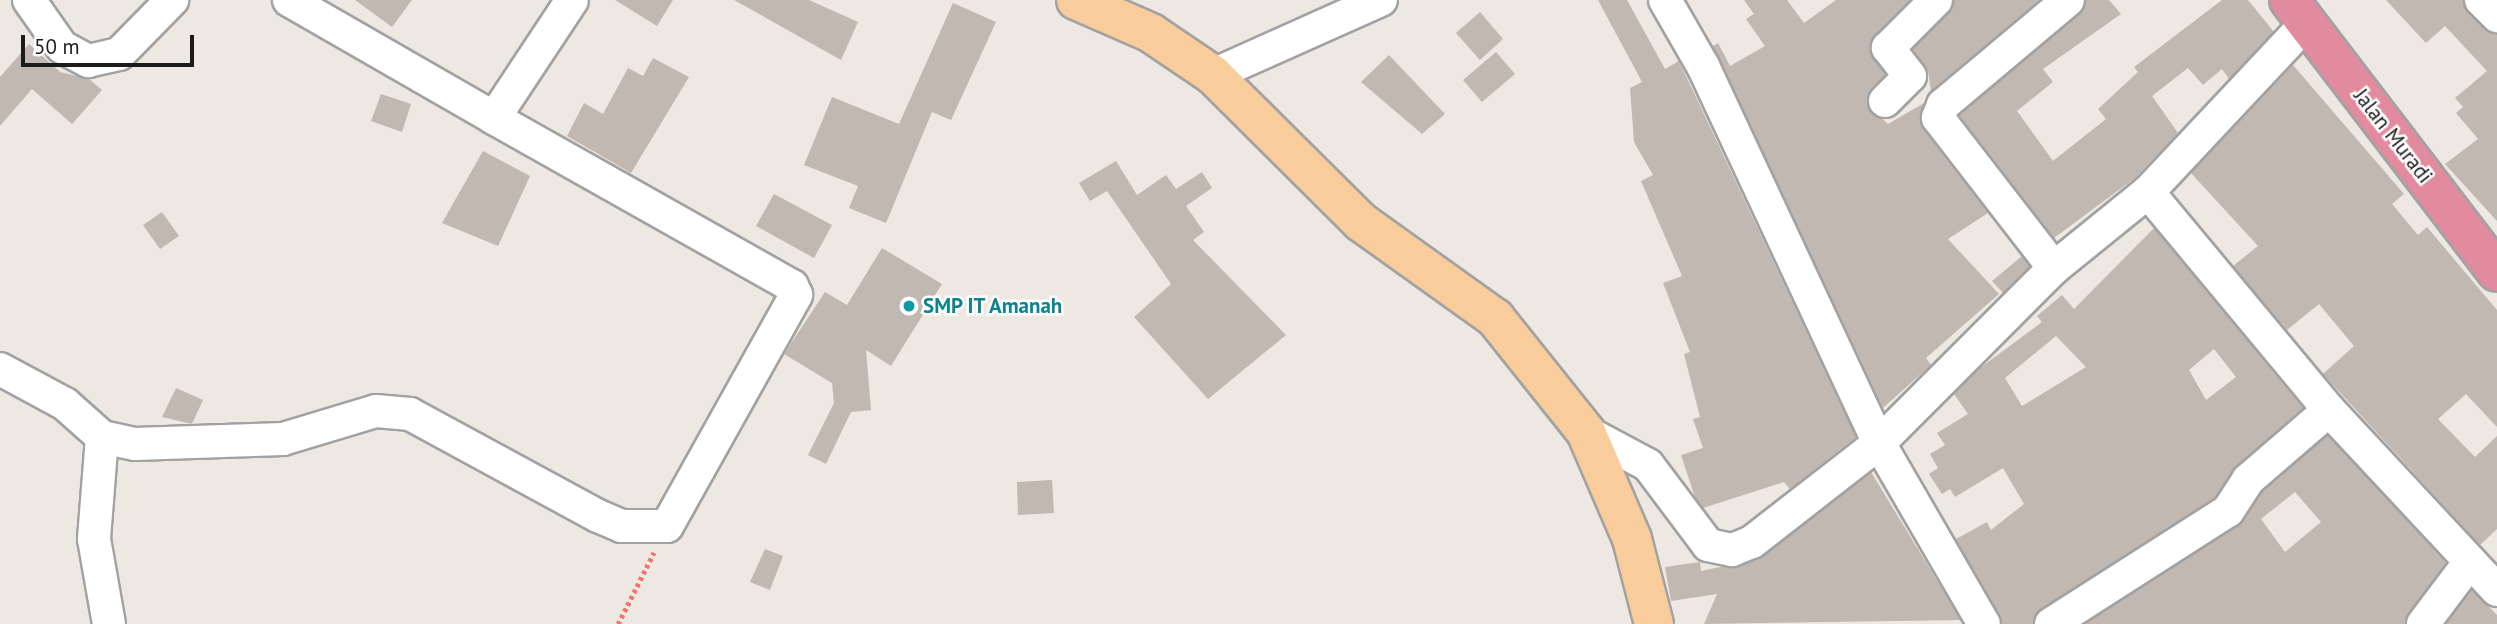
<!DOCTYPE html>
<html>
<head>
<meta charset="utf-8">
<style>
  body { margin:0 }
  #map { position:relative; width:2497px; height:624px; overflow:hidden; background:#ede8e1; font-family:"PT Sans",sans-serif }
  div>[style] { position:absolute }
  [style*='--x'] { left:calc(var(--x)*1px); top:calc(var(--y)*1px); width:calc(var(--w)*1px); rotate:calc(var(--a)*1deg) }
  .building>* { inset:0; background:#c1b8b1 }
  .path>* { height:4.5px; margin-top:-2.25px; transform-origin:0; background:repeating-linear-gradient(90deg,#f4746b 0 3.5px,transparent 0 7px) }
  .roads { filter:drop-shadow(2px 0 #a2a2a2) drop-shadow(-2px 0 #a2a2a2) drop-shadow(0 2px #a2a2a2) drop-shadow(0 -2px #a2a2a2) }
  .minor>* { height:32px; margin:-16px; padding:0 16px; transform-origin:16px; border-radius:16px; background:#fff }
  .major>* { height:38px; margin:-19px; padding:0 19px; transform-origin:19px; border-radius:19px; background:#f8cc9b }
  .highway>* { height:38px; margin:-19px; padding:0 19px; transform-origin:19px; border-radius:19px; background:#e28a9e }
  .dots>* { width:19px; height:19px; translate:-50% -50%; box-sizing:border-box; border:4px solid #fff; border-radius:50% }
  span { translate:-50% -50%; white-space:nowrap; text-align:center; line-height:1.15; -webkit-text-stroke:5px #fff; paint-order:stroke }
  .street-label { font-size:21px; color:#1b1b1b }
  .culture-label { font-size:21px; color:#0d838f; font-weight:700 }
  .left { translate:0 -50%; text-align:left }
  .scale { position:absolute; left:21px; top:35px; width:173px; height:32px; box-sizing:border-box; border:4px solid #1b1b1b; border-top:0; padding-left:9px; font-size:21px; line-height:24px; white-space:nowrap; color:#1b1b1b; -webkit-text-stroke:5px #fff; paint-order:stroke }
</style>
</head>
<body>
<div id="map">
  <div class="building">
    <i style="clip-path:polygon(355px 0,412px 0,392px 27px)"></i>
    <i style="clip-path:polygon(615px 0,673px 0,657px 26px)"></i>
    <i style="clip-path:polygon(734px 0,809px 0,858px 22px,841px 60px)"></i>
    <i style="clip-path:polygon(1598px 0,1627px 0,1665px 69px,1679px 61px,1856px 437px,1790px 489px,1784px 482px,1703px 508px,1695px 497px,1681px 455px,1703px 448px,1693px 419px,1700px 417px,1684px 354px,1690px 352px,1663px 283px,1682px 276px,1641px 181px,1653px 175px,1634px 142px,1630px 88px,1642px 82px)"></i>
    <i style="clip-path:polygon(1744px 0,1787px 0,1804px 23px,1836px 0,1910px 0,1871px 42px,1885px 75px,1868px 96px,1868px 106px,1888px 124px,1924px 103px,1923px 129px,1988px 213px,1948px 239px,1999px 294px,1926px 358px,1931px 365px,1883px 408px,1713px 46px,1718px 43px,1730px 66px,1765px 46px,1746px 19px,1754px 14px)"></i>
    <i style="clip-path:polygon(1954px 0,2039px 0,1931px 91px,1928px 72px,1913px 49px)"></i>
    <i style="clip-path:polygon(2086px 0,2109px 0,2121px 14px,2043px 69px,2053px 82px,2017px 111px,2053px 161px,2106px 119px,2098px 109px,2138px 72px,2134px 67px,2222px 0,2248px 0,2274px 32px,2229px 79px,2222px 69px,2203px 85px,2188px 68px,2152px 96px,2178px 133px,2135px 178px,2054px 238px,1959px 115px,2080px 14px)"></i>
    <i style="clip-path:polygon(2386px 0,2463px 0,2484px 29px,2497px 34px,2497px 221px,2445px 164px,2478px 139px,2456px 113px,2463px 107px,2455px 98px,2487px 71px,2445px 26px,2426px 43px)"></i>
    <i style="clip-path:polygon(953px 3px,996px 22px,951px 120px,932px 112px,886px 223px,849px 208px,858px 186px,804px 165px,832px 97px,899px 124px)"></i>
    <i style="clip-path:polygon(1480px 12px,1503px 39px,1480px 60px,1456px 33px)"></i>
    <i style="clip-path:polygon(29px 44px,60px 72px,89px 79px,102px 90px,72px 124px,32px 89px,0 126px,0 77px)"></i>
    <i style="clip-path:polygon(1496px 52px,1515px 74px,1482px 102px,1463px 80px)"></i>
    <i style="clip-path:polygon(1389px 55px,1445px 114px,1422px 134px,1361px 82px)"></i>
    <i style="clip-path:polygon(653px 58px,689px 77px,631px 173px,567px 136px,584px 103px,603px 114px,628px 68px,643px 76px)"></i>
    <i style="clip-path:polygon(2293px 65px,2404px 194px,2392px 204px,2418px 235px,2427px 227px,2497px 310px,2497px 427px,2466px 394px,2438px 419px,2475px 457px,2497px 436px,2497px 529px,2480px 545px,2323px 374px,2354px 346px,2319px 304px,2287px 330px,2233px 266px,2258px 246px,2191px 173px)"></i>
    <i style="clip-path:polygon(381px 94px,411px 104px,402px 132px,371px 121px)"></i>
    <i style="clip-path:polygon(483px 151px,530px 176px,498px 246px,442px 223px)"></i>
    <i style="clip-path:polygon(1116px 161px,1137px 195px,1166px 175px,1176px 189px,1202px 172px,1212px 188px,1186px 206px,1204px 232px,1193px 240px,1286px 335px,1208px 399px,1134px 317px,1171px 284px,1107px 191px,1090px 201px,1079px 183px)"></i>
    <i style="clip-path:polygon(774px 194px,832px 225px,814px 258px,756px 226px)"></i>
    <i style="clip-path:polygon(162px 212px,179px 236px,160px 249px,143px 225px)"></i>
    <i style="clip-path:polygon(evenodd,2154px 228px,2303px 408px,2236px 466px,2215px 498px,2041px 609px,2033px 624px,2002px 624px,1956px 539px,1987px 522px,1991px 530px,2024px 504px,2003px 468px,1955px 497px,1950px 489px,1942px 494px,1929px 474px,1938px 468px,1930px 454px,1945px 445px,1937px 433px,1968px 414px,1954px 394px,1980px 368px,2042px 322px,2037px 316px,2062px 295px,2074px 309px,2154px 228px,2056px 336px,2086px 367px,2022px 406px,2005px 378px,2056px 336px,2154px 228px,2214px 349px,2236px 377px,2206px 400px,2189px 370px,2214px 349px)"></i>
    <i style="clip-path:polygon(882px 248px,942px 284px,891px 366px,866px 350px,871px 410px,851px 412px,826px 464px,808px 455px,834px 403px,832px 383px,784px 354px,825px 292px,847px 305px)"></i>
    <i style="clip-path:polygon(2022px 256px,2030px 266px,2003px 293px,1992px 281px)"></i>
    <i style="clip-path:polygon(176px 388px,203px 400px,192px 424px,162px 417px)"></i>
    <i style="clip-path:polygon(evenodd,2328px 435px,2446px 563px,2405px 624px,2085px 624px,2238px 526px,2262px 492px,2328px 435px,2295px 492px,2321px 522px,2285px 552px,2261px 519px,2295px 492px)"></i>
    <i style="clip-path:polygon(1871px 472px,1961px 620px,1704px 624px,1717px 594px,1671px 601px,1665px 567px,1700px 562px,1701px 571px,1759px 559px)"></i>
    <i style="clip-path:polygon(1052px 480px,1054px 513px,1018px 515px,1017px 482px)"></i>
    <i style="clip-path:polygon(765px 549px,783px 556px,770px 590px,750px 582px)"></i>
    <i style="clip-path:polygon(2472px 590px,2497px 615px,2497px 624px,2446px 624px)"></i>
  </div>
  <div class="path">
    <i style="--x:618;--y:624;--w:80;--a:-63.4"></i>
  </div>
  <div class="roads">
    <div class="minor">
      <i style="--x:29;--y:0;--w:57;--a:54.9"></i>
      <i style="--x:62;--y:47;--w:30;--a:28"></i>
      <i style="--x:88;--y:61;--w:32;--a:-13"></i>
      <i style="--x:119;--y:54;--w:76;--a:-45.5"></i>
      <i style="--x:289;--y:0;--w:237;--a:29.9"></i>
      <i style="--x:1665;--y:0;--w:76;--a:60.1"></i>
      <i style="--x:1703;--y:66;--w:416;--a:65"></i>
      <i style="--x:1879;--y:443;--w:209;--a:59.9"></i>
      <i style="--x:2481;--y:0;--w:23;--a:45"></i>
      <i style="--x:1213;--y:75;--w:184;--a:-24.1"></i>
      <i style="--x:1885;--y:101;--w:35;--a:-45"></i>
      <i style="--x:1910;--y:76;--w:36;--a:-128"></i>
      <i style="--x:1888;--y:48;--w:68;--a:-45"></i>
      <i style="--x:2148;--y:192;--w:283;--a:50.3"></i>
      <i style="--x:2329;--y:410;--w:246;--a:47"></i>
      <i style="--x:2054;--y:268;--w:190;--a:-127.7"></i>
      <i style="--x:1938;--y:118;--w:14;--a:-69"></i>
      <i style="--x:1943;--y:105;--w:163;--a:-40"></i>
      <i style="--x:0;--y:369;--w:74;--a:28.3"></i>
      <i style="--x:65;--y:404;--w:50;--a:41.7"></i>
      <i style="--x:102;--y:437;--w:34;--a:12"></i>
      <i style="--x:135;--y:444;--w:148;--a:-1.9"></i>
      <i style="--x:283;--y:439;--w:97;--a:-16.8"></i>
      <i style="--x:376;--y:411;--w:34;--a:5"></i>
      <i style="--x:410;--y:414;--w:214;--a:28.5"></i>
      <i style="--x:598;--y:516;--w:25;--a:23"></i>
      <i style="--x:621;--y:526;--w:46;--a:0"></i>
      <i style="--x:667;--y:526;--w:265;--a:-60.8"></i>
      <i style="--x:796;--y:295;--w:10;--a:-114"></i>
      <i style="--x:792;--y:286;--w:342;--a:-150.6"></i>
      <i style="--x:494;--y:118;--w:141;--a:-56.5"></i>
      <i style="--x:1586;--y:432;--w:70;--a:28"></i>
      <i style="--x:1648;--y:465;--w:100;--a:53.1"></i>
      <i style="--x:1708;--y:545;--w:25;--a:12"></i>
      <i style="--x:1732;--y:550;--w:22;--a:-22"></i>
      <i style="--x:1752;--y:542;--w:161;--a:-37.9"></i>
      <i style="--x:1879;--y:443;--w:247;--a:-45"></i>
      <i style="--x:2054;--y:268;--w:121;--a:-39"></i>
      <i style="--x:2148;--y:192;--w:231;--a:-46.8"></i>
      <i style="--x:102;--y:437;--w:102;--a:94.5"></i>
      <i style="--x:94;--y:539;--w:86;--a:80"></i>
      <i style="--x:2051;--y:624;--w:210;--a:-32.6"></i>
      <i style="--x:2228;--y:511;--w:37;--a:-57"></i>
      <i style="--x:2248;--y:480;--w:107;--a:-40.8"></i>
      <i style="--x:2423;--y:624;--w:76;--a:-53"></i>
    </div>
    <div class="major">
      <i style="--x:1076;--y:0;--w:82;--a:23.7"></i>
      <i style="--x:1151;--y:33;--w:75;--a:34.1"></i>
      <i style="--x:1213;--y:75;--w:209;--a:44.8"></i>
      <i style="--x:1361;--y:222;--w:165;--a:35.6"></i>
      <i style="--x:1495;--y:318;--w:146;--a:51.4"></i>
      <i style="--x:1586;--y:432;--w:116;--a:66.7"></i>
      <i style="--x:1632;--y:539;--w:88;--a:75.5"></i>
    </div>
    <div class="highway">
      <i style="--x:2289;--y:0;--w:342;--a:52.6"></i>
    </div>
  </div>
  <div class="dots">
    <i style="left:909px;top:306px;background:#0f9aa8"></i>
  </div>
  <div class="street-label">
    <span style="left:2393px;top:136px;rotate:52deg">Jalan Muradi</span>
  </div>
  <div class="culture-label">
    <span class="left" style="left:923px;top:306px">SMP IT Amanah</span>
  </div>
  <div class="scale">50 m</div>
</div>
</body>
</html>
